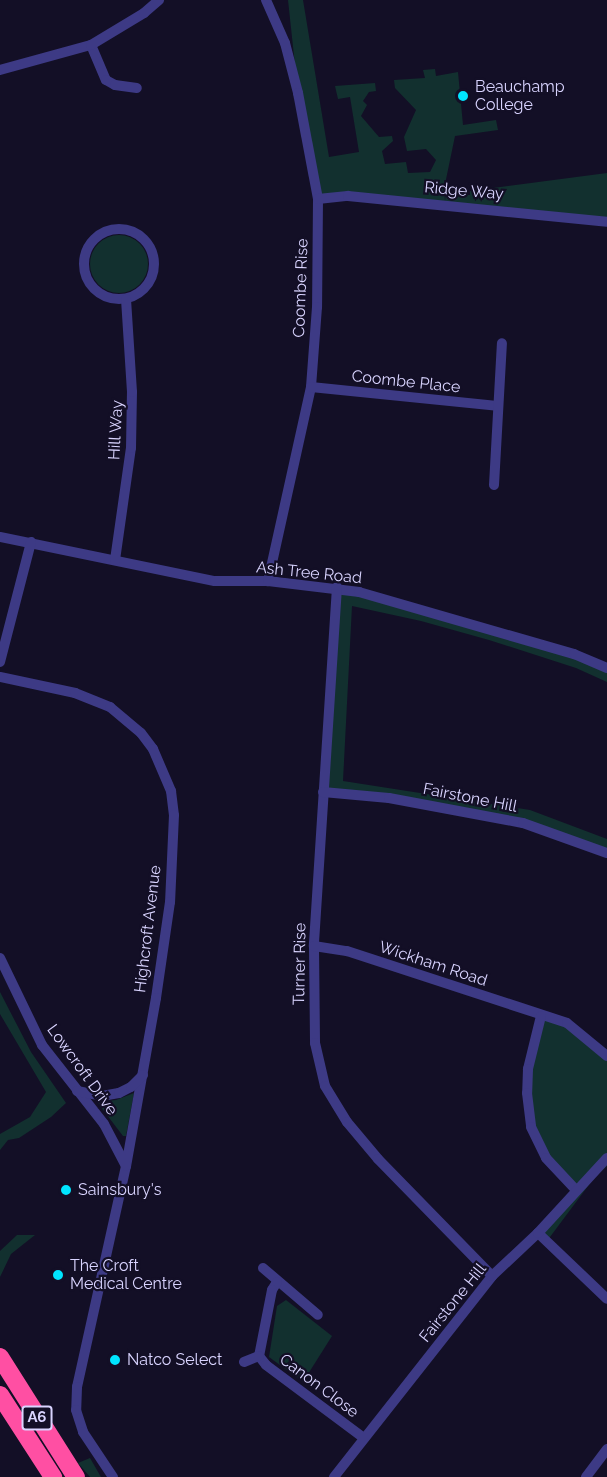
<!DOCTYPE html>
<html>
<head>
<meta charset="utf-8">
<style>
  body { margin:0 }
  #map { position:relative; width:607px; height:1477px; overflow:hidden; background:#130f26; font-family:Raleway,sans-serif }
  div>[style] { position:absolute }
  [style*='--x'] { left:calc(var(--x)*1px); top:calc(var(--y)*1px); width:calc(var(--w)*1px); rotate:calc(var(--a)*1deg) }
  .green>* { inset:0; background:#12302f }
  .round { border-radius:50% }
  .street>* { height:10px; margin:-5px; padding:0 5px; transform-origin:5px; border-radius:5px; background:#3d3a85 }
  .street>.ring { margin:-5px; padding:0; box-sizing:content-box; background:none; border:10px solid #3d3a85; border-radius:50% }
  .highway>* { height:18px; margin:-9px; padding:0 9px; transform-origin:9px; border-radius:9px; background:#ff4fa3 }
  .dots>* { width:16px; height:16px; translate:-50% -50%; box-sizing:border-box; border:3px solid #130f26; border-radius:50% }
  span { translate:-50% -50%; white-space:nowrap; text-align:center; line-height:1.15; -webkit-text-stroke:4.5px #130f26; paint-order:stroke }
  .shield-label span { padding:2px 4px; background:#130f26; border:2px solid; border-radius:4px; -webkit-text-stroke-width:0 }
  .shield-label { font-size:15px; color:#d9d4ff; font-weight:700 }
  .poi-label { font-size:16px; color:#d9d4ff }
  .left { translate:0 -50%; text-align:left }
  .street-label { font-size:16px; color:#d9d4ff }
</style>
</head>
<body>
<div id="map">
  <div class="green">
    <i style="clip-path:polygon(288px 0,303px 0,329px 157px,359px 152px,350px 97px,338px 99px,335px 86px,375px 83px,376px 91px,369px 92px,363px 101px,367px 105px,361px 116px,379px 137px,392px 136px,393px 141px,382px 151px,385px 164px,406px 162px,408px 173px,430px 172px,436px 160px,426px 149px,407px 151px,404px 137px,416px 110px,395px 88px,394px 80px,425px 78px,423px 70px,435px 69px,436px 76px,458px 72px,463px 125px,496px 120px,498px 130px,455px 136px,444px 189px,445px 201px,446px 193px,470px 195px,470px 191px,607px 173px,607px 222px,445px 205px,318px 199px,298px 93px)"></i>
    <i class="round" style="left:90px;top:235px;width:58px;height:58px"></i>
    <i style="clip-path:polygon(337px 587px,607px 668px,607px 682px,576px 668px,489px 640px,421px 621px,352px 606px,343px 781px,530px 810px,607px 839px,607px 854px,523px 823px,323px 792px)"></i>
    <i style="clip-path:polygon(0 992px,31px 1052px,66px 1103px,51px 1117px,19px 1138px,8px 1140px,0 1150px,0 1134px,30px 1117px,46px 1092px,0 1014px)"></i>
    <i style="clip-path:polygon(541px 1016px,567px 1023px,607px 1056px,607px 1166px,594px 1178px,547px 1241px,538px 1233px,575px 1189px,546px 1158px,531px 1127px,527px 1093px)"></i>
    <i style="clip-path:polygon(134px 1093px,126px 1136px,123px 1136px,97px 1102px,116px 1100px)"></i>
    <i style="clip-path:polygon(17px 1235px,35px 1235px,11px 1254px,0 1277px,0 1251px)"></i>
    <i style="clip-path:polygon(286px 1300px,332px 1336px,303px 1382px,269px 1357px,277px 1306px)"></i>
    <i style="clip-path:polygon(90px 1458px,101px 1477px,90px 1477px,78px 1463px)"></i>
  </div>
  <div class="street">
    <i style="--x:266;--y:0;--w:47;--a:66.2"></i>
    <i style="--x:285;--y:43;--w:52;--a:75.4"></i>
    <i style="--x:298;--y:93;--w:108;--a:79.3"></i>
    <i style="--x:318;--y:199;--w:108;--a:90.5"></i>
    <i style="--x:317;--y:307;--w:80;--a:94.3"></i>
    <i style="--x:311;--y:387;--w:199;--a:102.5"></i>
    <i style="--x:91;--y:45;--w:38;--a:67"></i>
    <i style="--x:106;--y:80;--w:10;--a:29"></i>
    <i style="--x:115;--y:85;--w:22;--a:8"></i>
    <i style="--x:0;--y:70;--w:94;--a:-15.4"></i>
    <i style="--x:91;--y:45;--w:62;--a:-31.1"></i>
    <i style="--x:144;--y:13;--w:20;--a:-41"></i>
    <i style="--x:318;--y:199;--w:30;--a:-6"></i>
    <i style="--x:348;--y:196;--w:260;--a:5.7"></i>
    <i class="ring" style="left:84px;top:229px;width:60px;height:60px"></i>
    <i style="--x:311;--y:387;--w:187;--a:5.8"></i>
    <i style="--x:494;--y:485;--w:142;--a:-86.8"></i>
    <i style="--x:0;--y:537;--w:219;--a:11.6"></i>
    <i style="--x:215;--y:581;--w:53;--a:0"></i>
    <i style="--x:268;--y:581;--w:92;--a:6.9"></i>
    <i style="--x:359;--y:592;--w:224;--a:16.1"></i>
    <i style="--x:574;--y:654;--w:36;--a:23"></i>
    <i style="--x:115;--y:560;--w:113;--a:-81.9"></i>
    <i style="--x:131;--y:448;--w:56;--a:-89"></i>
    <i style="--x:132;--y:392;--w:93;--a:-93.7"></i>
    <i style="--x:337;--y:587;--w:360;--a:93.7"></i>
    <i style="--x:314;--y:946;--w:97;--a:89.4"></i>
    <i style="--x:315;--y:1043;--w:44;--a:76.9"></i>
    <i style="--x:325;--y:1086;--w:42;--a:58.6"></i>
    <i style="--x:347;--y:1122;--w:48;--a:50"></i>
    <i style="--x:378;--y:1159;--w:163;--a:45.7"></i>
    <i style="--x:0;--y:662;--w:124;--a:-75.5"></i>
    <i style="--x:0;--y:677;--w:77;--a:12"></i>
    <i style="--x:75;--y:693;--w:38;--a:22"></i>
    <i style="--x:110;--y:707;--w:40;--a:40"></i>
    <i style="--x:141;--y:733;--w:20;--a:53"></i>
    <i style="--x:153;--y:749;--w:46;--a:66.8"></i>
    <i style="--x:171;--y:791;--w:24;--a:83"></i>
    <i style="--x:174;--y:815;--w:87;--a:92.6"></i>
    <i style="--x:170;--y:902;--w:97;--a:98.3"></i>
    <i style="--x:156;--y:998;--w:171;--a:100.1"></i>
    <i style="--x:126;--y:1166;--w:226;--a:102.5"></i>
    <i style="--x:77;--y:1387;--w:23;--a:92"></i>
    <i style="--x:76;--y:1410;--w:23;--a:72"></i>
    <i style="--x:83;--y:1432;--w:54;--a:56.3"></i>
    <i style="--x:323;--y:792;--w:66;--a:5.2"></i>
    <i style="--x:389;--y:798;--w:136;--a:10.6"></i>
    <i style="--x:523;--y:823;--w:89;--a:19.7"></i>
    <i style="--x:314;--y:946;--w:33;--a:9"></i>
    <i style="--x:347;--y:951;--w:231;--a:18.1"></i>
    <i style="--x:567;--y:1023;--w:52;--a:39.5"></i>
    <i style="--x:0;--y:958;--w:97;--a:64.2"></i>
    <i style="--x:42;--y:1045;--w:100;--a:51.9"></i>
    <i style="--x:104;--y:1124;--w:47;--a:62.4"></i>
    <i style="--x:541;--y:1016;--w:55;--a:103.8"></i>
    <i style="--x:528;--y:1069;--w:24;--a:92"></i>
    <i style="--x:527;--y:1093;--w:34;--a:83"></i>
    <i style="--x:531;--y:1127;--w:34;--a:64"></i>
    <i style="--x:546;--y:1158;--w:42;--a:46.9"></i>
    <i style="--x:77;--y:1091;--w:25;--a:11"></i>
    <i style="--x:102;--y:1096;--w:17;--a:-10"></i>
    <i style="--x:119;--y:1093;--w:13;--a:-27"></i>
    <i style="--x:131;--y:1087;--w:17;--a:-45"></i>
    <i style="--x:538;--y:1233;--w:95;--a:43.7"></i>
    <i style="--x:263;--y:1268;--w:72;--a:40.5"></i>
    <i style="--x:277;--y:1282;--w:9;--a:122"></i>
    <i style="--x:272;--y:1290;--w:67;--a:101.1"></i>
    <i style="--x:259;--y:1356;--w:11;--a:52"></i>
    <i style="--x:266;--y:1365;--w:122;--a:36.7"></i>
    <i style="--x:244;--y:1362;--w:16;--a:-22"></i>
    <i style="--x:334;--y:1477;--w:256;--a:-51.8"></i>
    <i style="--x:492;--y:1276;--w:63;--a:-43.1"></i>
    <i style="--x:538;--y:1233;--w:102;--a:-47.4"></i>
    <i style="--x:586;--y:1477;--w:35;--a:-53"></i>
  </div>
  <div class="highway">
    <i style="--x:0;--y:1357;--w:142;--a:57.7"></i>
    <i style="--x:0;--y:1395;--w:98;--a:57.1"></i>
  </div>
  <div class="dots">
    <i style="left:463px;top:96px;background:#00e5ff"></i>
    <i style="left:66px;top:1190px;background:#00e5ff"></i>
    <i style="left:58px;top:1275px;background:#00e5ff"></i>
    <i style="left:115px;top:1360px;background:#00e5ff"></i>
  </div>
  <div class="shield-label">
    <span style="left:37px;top:1418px">A6</span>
  </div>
  <div class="poi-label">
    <span class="left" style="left:475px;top:96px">Beauchamp<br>College</span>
    <span class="left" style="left:78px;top:1190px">Sainsbury's</span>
    <span class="left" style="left:70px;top:1275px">The Croft<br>Medical Centre</span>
    <span class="left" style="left:127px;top:1360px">Natco Select</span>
  </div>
  <div class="street-label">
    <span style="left:464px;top:191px;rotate:5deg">Ridge Way</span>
    <span style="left:301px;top:288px;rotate:-88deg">Coombe Rise</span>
    <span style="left:406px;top:382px;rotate:6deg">Coombe Place</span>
    <span style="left:116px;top:430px;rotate:-87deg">Hill Way</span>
    <span style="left:309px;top:573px;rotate:6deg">Ash Tree Road</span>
    <span style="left:470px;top:798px;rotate:11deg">Fairstone Hill</span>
    <span style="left:148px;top:929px;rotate:-83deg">Highcroft Avenue</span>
    <span style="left:300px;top:964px;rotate:-89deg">Turner Rise</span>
    <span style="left:433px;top:964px;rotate:18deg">Wickham Road</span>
    <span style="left:82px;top:1070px;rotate:54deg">Lowcroft Drive</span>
    <span style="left:453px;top:1303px;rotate:-51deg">Fairstone Hill</span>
    <span style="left:319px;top:1386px;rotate:37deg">Canon Close</span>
  </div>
</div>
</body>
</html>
